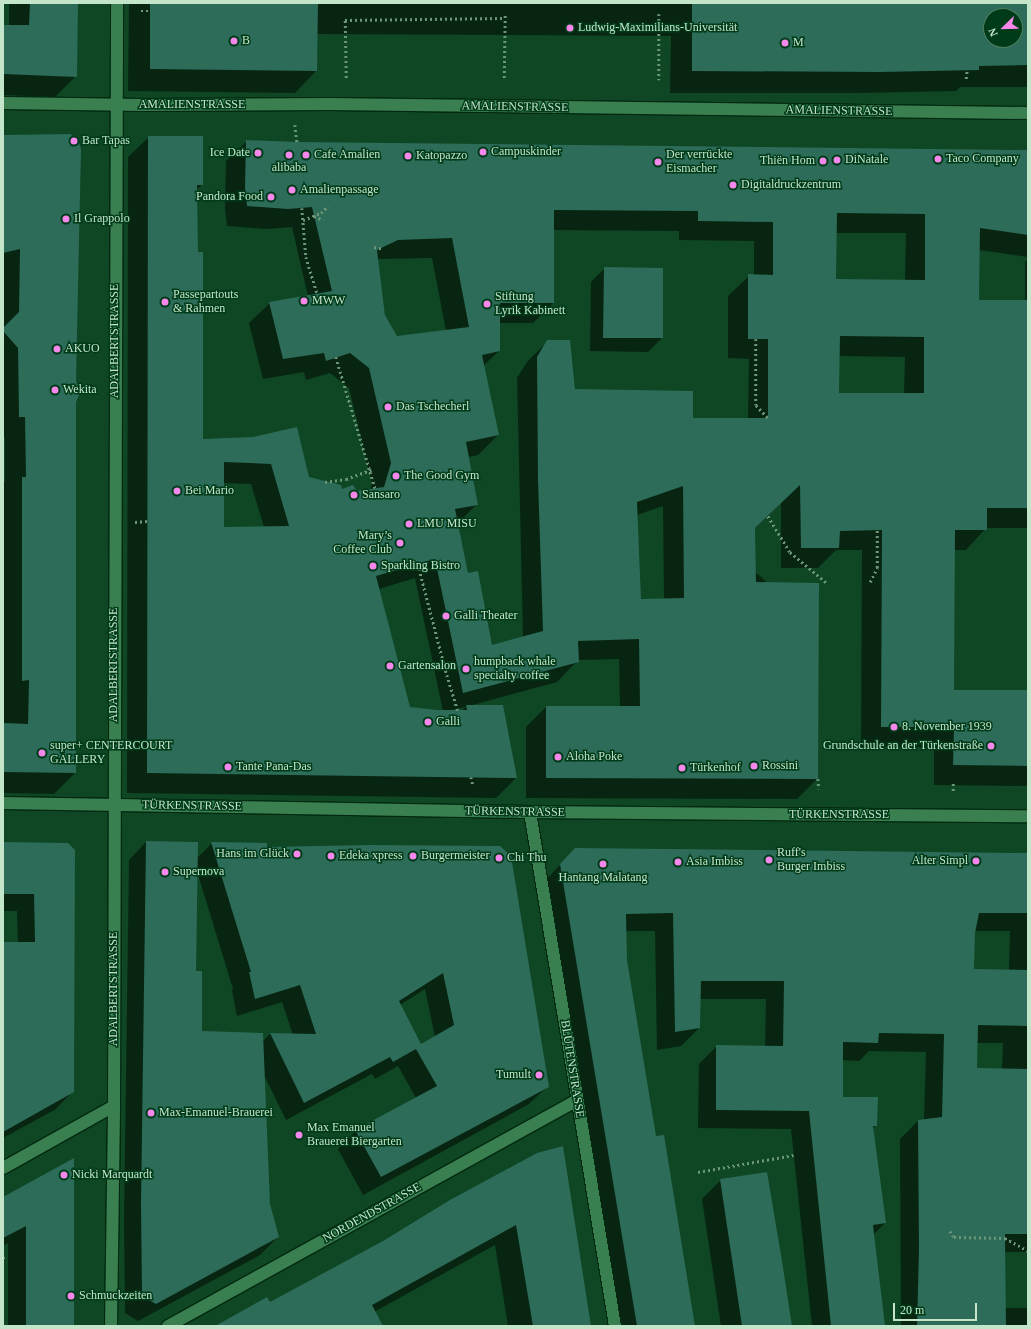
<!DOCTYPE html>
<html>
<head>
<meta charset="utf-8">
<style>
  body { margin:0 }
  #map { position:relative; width:1031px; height:1329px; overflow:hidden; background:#0f4623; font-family:Georgia,serif }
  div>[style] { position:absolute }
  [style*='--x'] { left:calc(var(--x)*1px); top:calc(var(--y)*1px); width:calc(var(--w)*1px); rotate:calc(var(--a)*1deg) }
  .shadow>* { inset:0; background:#0007 }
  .building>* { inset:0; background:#2c6c59 }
  .path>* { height:2.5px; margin-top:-1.25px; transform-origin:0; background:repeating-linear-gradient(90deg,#6b9778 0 2px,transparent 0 5px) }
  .roads { filter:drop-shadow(1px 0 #032911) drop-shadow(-1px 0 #032911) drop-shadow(0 1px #032911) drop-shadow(0 -1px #032911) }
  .street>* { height:12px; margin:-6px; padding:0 6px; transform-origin:6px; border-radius:6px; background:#3a7f4f }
  .dots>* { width:11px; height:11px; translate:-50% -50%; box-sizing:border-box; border:2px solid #003b19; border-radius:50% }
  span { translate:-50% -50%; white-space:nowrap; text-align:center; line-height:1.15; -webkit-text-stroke:3px #003b19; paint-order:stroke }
  .poi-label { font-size:12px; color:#c3e5ca }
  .left { translate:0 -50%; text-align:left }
  .right { translate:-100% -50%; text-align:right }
  .street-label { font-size:12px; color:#c3e5ca }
  .frame { position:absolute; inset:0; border:4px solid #c3e5ca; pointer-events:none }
  .north { position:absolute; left:983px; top:8px; width:40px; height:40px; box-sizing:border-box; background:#003b19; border:1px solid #4e7f60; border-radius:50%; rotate:247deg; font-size:11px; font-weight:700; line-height:16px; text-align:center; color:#c3e5ca }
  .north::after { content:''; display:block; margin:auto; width:14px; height:18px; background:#f788eb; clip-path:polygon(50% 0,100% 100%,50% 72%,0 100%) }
  .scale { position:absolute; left:893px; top:1303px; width:84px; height:18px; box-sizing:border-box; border:2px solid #c3e5ca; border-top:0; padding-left:5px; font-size:12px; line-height:14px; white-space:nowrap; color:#c3e5ca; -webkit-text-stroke:3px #003b19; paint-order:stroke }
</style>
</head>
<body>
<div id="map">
  <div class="shadow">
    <i style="clip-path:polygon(9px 3px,76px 3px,76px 76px,55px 97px,3px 95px,3px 25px,9px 25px)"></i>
    <i style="clip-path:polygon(evenodd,129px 3px,1028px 3px,1028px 87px,960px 87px,956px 91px,857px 93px,670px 93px,671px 36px,317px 34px,316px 71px,295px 93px,128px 91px,129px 3px,991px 16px,1015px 16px,1015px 40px,991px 40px,991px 16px)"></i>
    <i style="clip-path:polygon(evenodd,149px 137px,202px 185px,196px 190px,202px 440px,253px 438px,308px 478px,342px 490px,356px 492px,370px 490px,372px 484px,349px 388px,330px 373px,306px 380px,304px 372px,263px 379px,249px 323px,270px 303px,308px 296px,292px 227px,267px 229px,227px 226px,225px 209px,226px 161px,247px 141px,297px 143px,1028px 151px,1028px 257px,979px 250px,978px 301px,1025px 301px,1025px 262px,1028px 259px,1028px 528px,986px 528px,966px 550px,953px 550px,953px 691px,1028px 691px,1028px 786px,934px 785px,934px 747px,861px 747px,862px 550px,836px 550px,818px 568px,781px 568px,781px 503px,754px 529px,754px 571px,768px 583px,817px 779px,797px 799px,526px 798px,526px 727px,546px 707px,620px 707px,619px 659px,578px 660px,557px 682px,469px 706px,516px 778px,496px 798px,127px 793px,128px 157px,149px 137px,553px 230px,679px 231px,679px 240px,754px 241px,754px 276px,749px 276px,728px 296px,728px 358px,749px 359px,748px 419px,692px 419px,574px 390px,548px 341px,527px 362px,517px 378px,523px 637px,491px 646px,467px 574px,457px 524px,477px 504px,468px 457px,478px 455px,498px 435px,483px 366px,499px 351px,499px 323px,533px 323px,553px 303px,553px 230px,149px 137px,836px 233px,906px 233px,905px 281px,835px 280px,836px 233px,149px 137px,432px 258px,446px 331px,397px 337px,385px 315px,377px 259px,432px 258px,149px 137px,839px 356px,905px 357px,904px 394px,838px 394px,839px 356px,149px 137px,223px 483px,251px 484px,264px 527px,223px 528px,223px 483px,149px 137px,663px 506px,664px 600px,640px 600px,637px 515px,663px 506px,149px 137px,415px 578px,443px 711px,409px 708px,379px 589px,415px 578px,149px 137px,466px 707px,461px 711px,452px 710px,466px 707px)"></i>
    <i style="clip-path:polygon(78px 213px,75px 402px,75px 773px,54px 794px,3px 793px,3px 482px,5px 482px,5px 437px,3px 438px,3px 230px)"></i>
    <i style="clip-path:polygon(605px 268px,662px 269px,662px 338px,648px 352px,590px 351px,591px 282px)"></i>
    <i style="clip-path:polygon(evenodd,146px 842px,197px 858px,212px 843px,266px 848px,369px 846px,548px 1086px,529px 1104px,363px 1195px,338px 1149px,356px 1131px,416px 1098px,398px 1066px,375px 1079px,372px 1074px,286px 1120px,264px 1075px,269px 1204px,278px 1237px,260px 1255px,138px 1321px,125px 1313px,124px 1221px,129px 860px,146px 842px,197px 871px,233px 989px,232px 991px,237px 1016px,282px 1002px,293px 1035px,270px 1034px,263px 1041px,201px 1032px,195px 972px,197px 871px,146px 842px,425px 989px,435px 1037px,420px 1045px,400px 1005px,425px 989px)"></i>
    <i style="clip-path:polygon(3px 843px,68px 844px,73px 1091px,56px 1109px,3px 1138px,3px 943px,18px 943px,17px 911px,3px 911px)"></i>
    <i style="clip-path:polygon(evenodd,575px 849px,1028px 854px,1028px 1252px,1004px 1252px,1005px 1308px,1028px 1308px,1028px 1326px,901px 1326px,900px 1139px,918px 1121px,924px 1120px,926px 1052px,869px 1051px,859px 1061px,842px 1060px,842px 1098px,876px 1125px,872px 1129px,885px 1223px,873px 1235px,884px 1326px,812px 1326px,791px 1129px,698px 1128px,699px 1064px,717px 1046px,765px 1047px,766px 999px,699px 999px,699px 1028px,681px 1046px,657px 1050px,655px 931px,625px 931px,626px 960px,655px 1137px,694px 1326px,616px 1326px,543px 883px,575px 849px,974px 931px,1010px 931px,1009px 971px,973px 970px,974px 931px,575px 849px,976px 1043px,1003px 1043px,1002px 1069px,976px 1069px,976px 1043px)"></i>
    <i style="clip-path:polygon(538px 1154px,590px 1326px,508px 1326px,495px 1245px,374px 1312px,382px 1326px,217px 1326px,270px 1303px,383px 1242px)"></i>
    <i style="clip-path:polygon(73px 1159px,73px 1326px,8px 1326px,8px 1243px,3px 1246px,3px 1198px)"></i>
    <i style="clip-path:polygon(721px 1180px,790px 1326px,721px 1326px,702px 1199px)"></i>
  </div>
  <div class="building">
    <i style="clip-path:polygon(30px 3px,78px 3px,77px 77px,3px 74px,3px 25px,29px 25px)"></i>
    <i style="clip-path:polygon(150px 3px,318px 3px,317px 71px,150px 69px)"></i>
    <i style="clip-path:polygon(evenodd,692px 3px,1028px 3px,1028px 65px,979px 66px,979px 70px,879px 72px,692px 71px,692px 3px,991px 16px,1015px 16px,1015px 40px,991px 40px,991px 16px)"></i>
    <i style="clip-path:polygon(70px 134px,78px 139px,81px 149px,76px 381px,81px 391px,76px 402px,76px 773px,3px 772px,3px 723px,28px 724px,29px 680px,22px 681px,22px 477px,26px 477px,25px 417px,19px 417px,18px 348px,3px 331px,3px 328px,19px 312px,20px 249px,3px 253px,3px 135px)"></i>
    <i style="clip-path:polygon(evenodd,148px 136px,203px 136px,203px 185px,197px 185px,198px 252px,203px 252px,203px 439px,253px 437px,297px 427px,309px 477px,341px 485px,342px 489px,353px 485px,357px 491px,384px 487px,391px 463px,369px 368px,350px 353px,326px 361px,324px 353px,283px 359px,269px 302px,332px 291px,312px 207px,288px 209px,247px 206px,245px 188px,246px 140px,297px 142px,1028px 150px,1028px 235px,980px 228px,979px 300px,1028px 300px,1028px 508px,987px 508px,987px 530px,955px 530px,954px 690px,1028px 690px,1028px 766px,953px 765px,954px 727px,881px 727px,882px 530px,840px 531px,839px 548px,801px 548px,800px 485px,755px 528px,756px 582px,819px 583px,818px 779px,546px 778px,546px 706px,640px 706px,639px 639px,578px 641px,579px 662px,463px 693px,435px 559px,376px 576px,410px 707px,437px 710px,467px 710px,466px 705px,503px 705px,517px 778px,147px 773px,148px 136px,554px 210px,698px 211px,698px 221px,773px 222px,773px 275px,748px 274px,748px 339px,768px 339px,768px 418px,693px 418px,693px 391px,575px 389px,570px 340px,547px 340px,537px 357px,538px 480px,543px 631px,492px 645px,478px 571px,468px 573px,455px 509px,478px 505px,466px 442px,499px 435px,482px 355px,500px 351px,500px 303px,554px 303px,554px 210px,148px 136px,837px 213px,925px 214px,925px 280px,836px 279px,837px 213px,148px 136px,452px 238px,469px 327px,397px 336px,385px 315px,377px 250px,398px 240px,452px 238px,148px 136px,840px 336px,924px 337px,924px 393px,839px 393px,840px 336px,148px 136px,224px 462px,271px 464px,289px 526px,224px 527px,224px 462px,148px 136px,683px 486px,684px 598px,641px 599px,637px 502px,683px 486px)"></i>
    <i style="clip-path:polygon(604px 267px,663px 268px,663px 338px,603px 338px)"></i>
    <i style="clip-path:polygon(146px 841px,198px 842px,196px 971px,202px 971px,202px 1031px,263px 1033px,270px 1204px,279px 1237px,156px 1304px,142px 1296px,141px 1203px)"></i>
    <i style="clip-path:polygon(3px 842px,68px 843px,75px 850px,74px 1092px,3px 1132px,3px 942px,35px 942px,34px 894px,3px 894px)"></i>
    <i style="clip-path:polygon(evenodd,211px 842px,267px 843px,267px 847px,369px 845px,500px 846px,511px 856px,549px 1087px,381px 1177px,355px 1130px,437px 1086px,416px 1049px,393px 1062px,390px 1057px,304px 1103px,270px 1033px,316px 1034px,300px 985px,255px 999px,249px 972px,251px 972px,211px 842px,443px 973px,454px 1025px,421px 1044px,399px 1001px,443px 973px)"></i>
    <i style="clip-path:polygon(575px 848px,1028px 853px,1028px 913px,979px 913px,975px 933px,974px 969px,1028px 970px,1028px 1026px,978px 1025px,977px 1068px,1028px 1069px,1028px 1234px,1005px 1234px,1006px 1326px,917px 1326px,919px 1249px,918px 1120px,942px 1117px,944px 1034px,879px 1033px,878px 1043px,843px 1042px,843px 1097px,878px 1097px,877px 1126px,873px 1126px,886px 1223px,873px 1225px,885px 1326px,831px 1326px,809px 1111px,716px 1110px,716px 1045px,783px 1046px,784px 981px,701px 981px,700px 1028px,675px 1032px,673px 913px,626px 914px,627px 960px,656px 1136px,664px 1135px,695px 1326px,637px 1326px,560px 864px)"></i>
    <i style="clip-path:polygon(563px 1146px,591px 1326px,533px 1326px,516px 1225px,372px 1305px,383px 1326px,215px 1326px,267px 1297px,270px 1302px,383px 1241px,450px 1200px,537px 1153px)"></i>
    <i style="clip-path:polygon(74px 1158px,74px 1326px,26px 1326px,26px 1226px,3px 1238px,3px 1197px)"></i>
    <i style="clip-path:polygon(767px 1172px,782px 1261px,792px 1326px,742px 1326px,720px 1179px)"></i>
  </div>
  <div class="path">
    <i style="--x:141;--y:11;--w:9;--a:0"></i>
    <i style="--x:659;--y:14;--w:66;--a:90"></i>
    <i style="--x:346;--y:78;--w:58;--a:-91"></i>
    <i style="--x:345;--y:20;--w:159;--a:-0.7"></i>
    <i style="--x:504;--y:78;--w:64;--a:-89.1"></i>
    <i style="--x:966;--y:79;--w:9;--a:-84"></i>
    <i style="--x:295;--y:125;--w:17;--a:83"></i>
    <i style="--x:302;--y:208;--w:49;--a:85.3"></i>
    <i style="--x:306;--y:257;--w:38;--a:73"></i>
    <i style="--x:314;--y:216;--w:10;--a:24"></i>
    <i style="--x:303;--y:220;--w:19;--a:-21"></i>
    <i style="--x:321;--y:213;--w:10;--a:-45"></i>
    <i style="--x:374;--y:247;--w:10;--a:11"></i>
    <i style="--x:756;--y:339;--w:66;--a:90"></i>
    <i style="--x:756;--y:405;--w:18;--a:47"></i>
    <i style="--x:336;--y:357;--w:137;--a:73.4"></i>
    <i style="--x:325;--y:482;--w:21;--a:-8"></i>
    <i style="--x:346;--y:479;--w:27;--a:-20"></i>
    <i style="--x:768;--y:516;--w:42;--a:58.6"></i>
    <i style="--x:790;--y:552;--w:48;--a:40"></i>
    <i style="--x:135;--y:522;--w:12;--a:-5"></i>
    <i style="--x:418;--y:564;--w:115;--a:75.4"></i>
    <i style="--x:447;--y:675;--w:37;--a:73"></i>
    <i style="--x:870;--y:582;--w:16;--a:-63"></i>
    <i style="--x:877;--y:568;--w:38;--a:-90"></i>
    <i style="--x:471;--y:777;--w:8;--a:76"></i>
    <i style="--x:818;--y:779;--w:10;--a:84"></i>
    <i style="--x:953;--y:791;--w:10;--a:-90"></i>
    <i style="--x:698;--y:1172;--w:97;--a:-10.1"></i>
    <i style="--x:950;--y:1231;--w:7;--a:56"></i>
    <i style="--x:954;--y:1237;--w:51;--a:1.1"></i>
    <i style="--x:1005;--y:1238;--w:26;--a:29"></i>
    <i style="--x:3;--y:1257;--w:5;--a:53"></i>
  </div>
  <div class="roads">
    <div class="street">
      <i style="--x:3;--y:103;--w:138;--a:0.8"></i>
      <i style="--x:141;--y:105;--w:189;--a:-0.3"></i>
      <i style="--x:330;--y:104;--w:698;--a:0.74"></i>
      <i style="--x:3;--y:803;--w:527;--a:0.98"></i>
      <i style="--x:530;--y:812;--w:498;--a:0.5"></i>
      <i style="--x:530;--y:812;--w:521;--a:80.61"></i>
      <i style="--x:3;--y:1168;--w:127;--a:-29.2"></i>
      <i style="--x:111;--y:1326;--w:220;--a:-89.2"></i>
      <i style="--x:114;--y:1106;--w:1103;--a:-89.84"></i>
      <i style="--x:168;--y:1326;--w:467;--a:-28.9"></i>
    </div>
  </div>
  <div class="dots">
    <i style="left:570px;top:28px;background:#f788eb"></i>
    <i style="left:234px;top:41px;background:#f788eb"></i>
    <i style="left:785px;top:43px;background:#f788eb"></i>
    <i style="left:74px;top:141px;background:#f788eb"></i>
    <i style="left:483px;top:152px;background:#f788eb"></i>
    <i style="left:258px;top:153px;background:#f788eb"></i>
    <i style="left:289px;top:155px;background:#f788eb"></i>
    <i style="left:306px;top:155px;background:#f788eb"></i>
    <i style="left:408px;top:156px;background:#f788eb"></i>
    <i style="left:938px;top:159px;background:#f788eb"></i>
    <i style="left:837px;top:160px;background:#f788eb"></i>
    <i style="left:823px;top:161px;background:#f788eb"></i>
    <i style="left:658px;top:162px;background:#f788eb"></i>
    <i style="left:733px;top:185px;background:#f788eb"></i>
    <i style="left:292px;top:190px;background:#f788eb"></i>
    <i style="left:271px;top:197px;background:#f788eb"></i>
    <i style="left:66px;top:219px;background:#f788eb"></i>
    <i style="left:304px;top:301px;background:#f788eb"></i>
    <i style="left:165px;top:302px;background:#f788eb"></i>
    <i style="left:487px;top:304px;background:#f788eb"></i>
    <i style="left:57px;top:349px;background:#f788eb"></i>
    <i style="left:55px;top:390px;background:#f788eb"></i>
    <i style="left:388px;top:407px;background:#f788eb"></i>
    <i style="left:396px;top:476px;background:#f788eb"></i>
    <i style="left:177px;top:491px;background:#f788eb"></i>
    <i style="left:354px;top:495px;background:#f788eb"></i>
    <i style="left:409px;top:524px;background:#f788eb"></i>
    <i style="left:400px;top:543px;background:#f788eb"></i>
    <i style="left:373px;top:566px;background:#f788eb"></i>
    <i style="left:446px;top:616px;background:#f788eb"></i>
    <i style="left:390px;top:666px;background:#f788eb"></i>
    <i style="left:466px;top:669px;background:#f788eb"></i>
    <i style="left:428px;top:722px;background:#f788eb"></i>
    <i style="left:894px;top:727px;background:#f788eb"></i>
    <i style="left:991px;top:746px;background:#f788eb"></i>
    <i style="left:42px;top:753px;background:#f788eb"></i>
    <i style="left:558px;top:757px;background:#f788eb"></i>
    <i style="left:754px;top:766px;background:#f788eb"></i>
    <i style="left:228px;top:767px;background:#f788eb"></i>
    <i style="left:682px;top:768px;background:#f788eb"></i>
    <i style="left:297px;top:854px;background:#f788eb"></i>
    <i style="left:331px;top:856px;background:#f788eb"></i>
    <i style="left:413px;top:856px;background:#f788eb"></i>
    <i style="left:499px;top:858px;background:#f788eb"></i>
    <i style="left:769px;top:860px;background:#f788eb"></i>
    <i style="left:976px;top:861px;background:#f788eb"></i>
    <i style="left:678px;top:862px;background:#f788eb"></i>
    <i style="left:603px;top:864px;background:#f788eb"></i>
    <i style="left:165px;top:872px;background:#f788eb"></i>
    <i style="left:539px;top:1075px;background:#f788eb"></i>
    <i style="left:151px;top:1113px;background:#f788eb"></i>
    <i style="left:299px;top:1135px;background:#f788eb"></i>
    <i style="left:64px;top:1175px;background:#f788eb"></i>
    <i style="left:71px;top:1296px;background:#f788eb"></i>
  </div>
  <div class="poi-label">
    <span class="left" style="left:578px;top:28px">Ludwig-Maximilians-Universität</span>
    <span class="left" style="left:242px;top:41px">B</span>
    <span class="left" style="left:793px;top:43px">M</span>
    <span class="left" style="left:82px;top:141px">Bar Tapas</span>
    <span class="left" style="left:491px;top:152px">Campuskinder</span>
    <span class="right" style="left:250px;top:153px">Ice Date</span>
    <span class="left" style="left:314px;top:155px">Cafe Amalien</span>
    <span class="left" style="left:666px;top:162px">Der verrückte<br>Eismacher</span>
    <span class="left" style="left:416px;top:156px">Katopazzo</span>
    <span class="left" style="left:946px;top:159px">Taco Company</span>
    <span class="left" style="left:845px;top:160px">DiNatale</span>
    <span class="right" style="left:815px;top:161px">Thiën Hom</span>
    <span style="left:289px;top:168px">alibaba</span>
    <span class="left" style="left:741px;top:185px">Digitaldruckzentrum</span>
    <span class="left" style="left:300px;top:190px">Amalienpassage</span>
    <span class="right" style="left:263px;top:197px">Pandora Food</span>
    <span class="left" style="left:74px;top:219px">Il Grappolo</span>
    <span class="left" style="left:173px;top:302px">Passepartouts<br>&amp; Rahmen</span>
    <span class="left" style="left:495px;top:304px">Stiftung<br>Lyrik Kabinett</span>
    <span class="left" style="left:312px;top:301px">MWW</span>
    <span class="left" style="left:65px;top:349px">AKUO</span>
    <span class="left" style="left:63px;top:390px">Wekita</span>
    <span class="left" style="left:396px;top:407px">Das Tschecherl</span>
    <span class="left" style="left:404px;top:476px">The Good Gym</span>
    <span class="left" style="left:185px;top:491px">Bei Mario</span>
    <span class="left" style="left:362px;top:495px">Sansaro</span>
    <span class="left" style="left:417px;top:524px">LMU MISU</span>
    <span class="right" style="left:392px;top:543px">Mary’s<br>Coffee Club</span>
    <span class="left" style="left:381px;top:566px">Sparkling Bistro</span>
    <span class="left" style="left:454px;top:616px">Galli Theater</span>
    <span class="left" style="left:474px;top:669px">humpback whale<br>specialty coffee</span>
    <span class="left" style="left:398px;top:666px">Gartensalon</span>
    <span class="left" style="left:436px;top:722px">Galli</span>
    <span class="left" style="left:902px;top:727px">8. November 1939</span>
    <span class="left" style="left:50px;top:753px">super+ CENTERCOURT<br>GALLERY</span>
    <span class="right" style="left:983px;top:746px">Grundschule an der Türkenstraße</span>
    <span class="left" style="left:566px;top:757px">Aloha Poke</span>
    <span class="left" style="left:762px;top:766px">Rossini</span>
    <span class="left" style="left:236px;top:767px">Tante Pana-Das</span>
    <span class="left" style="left:690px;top:768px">Türkenhof</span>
    <span class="left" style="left:777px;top:860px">Ruff's<br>Burger Imbiss</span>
    <span class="right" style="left:289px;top:854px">Hans im Glück</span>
    <span class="left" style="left:339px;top:856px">Edeka xpress</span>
    <span class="left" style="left:421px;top:856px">Burgermeister</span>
    <span class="left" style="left:507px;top:858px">Chi Thu</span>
    <span class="right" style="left:968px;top:861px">Alter Simpl</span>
    <span class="left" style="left:686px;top:862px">Asia Imbiss</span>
    <span class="left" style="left:173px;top:872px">Supernova</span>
    <span style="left:603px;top:878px">Hantang Malatang</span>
    <span class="right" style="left:531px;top:1075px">Tumult</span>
    <span class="left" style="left:159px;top:1113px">Max-Emanuel-Brauerei</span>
    <span class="left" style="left:307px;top:1135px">Max Emanuel<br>Brauerei Biergarten</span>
    <span class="left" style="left:72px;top:1175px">Nicki Marquardt</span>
    <span class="left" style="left:79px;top:1296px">Schmuckzeiten</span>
  </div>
  <div class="street-label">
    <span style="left:192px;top:105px">AMALIENSTRASSE</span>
    <span style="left:515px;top:107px;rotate:1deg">AMALIENSTRASSE</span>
    <span style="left:839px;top:111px;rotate:1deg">AMALIENSTRASSE</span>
    <span style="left:115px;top:341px;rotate:-90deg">ADALBERTSTRASSE</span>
    <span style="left:114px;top:665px;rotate:-90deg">ADALBERTSTRASSE</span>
    <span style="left:192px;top:806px;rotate:1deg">TÜRKENSTRASSE</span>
    <span style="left:515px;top:812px;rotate:1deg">TÜRKENSTRASSE</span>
    <span style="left:839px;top:815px">TÜRKENSTRASSE</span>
    <span style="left:114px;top:989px;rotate:-90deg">ADALBERTSTRASSE</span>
    <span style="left:572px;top:1069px;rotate:81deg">BLÜTENSTRASSE</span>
    <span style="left:372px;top:1213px;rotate:-29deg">NORDENDSTRASSE</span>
  </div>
  <div class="frame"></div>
  <div class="north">N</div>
  <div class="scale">20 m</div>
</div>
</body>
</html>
